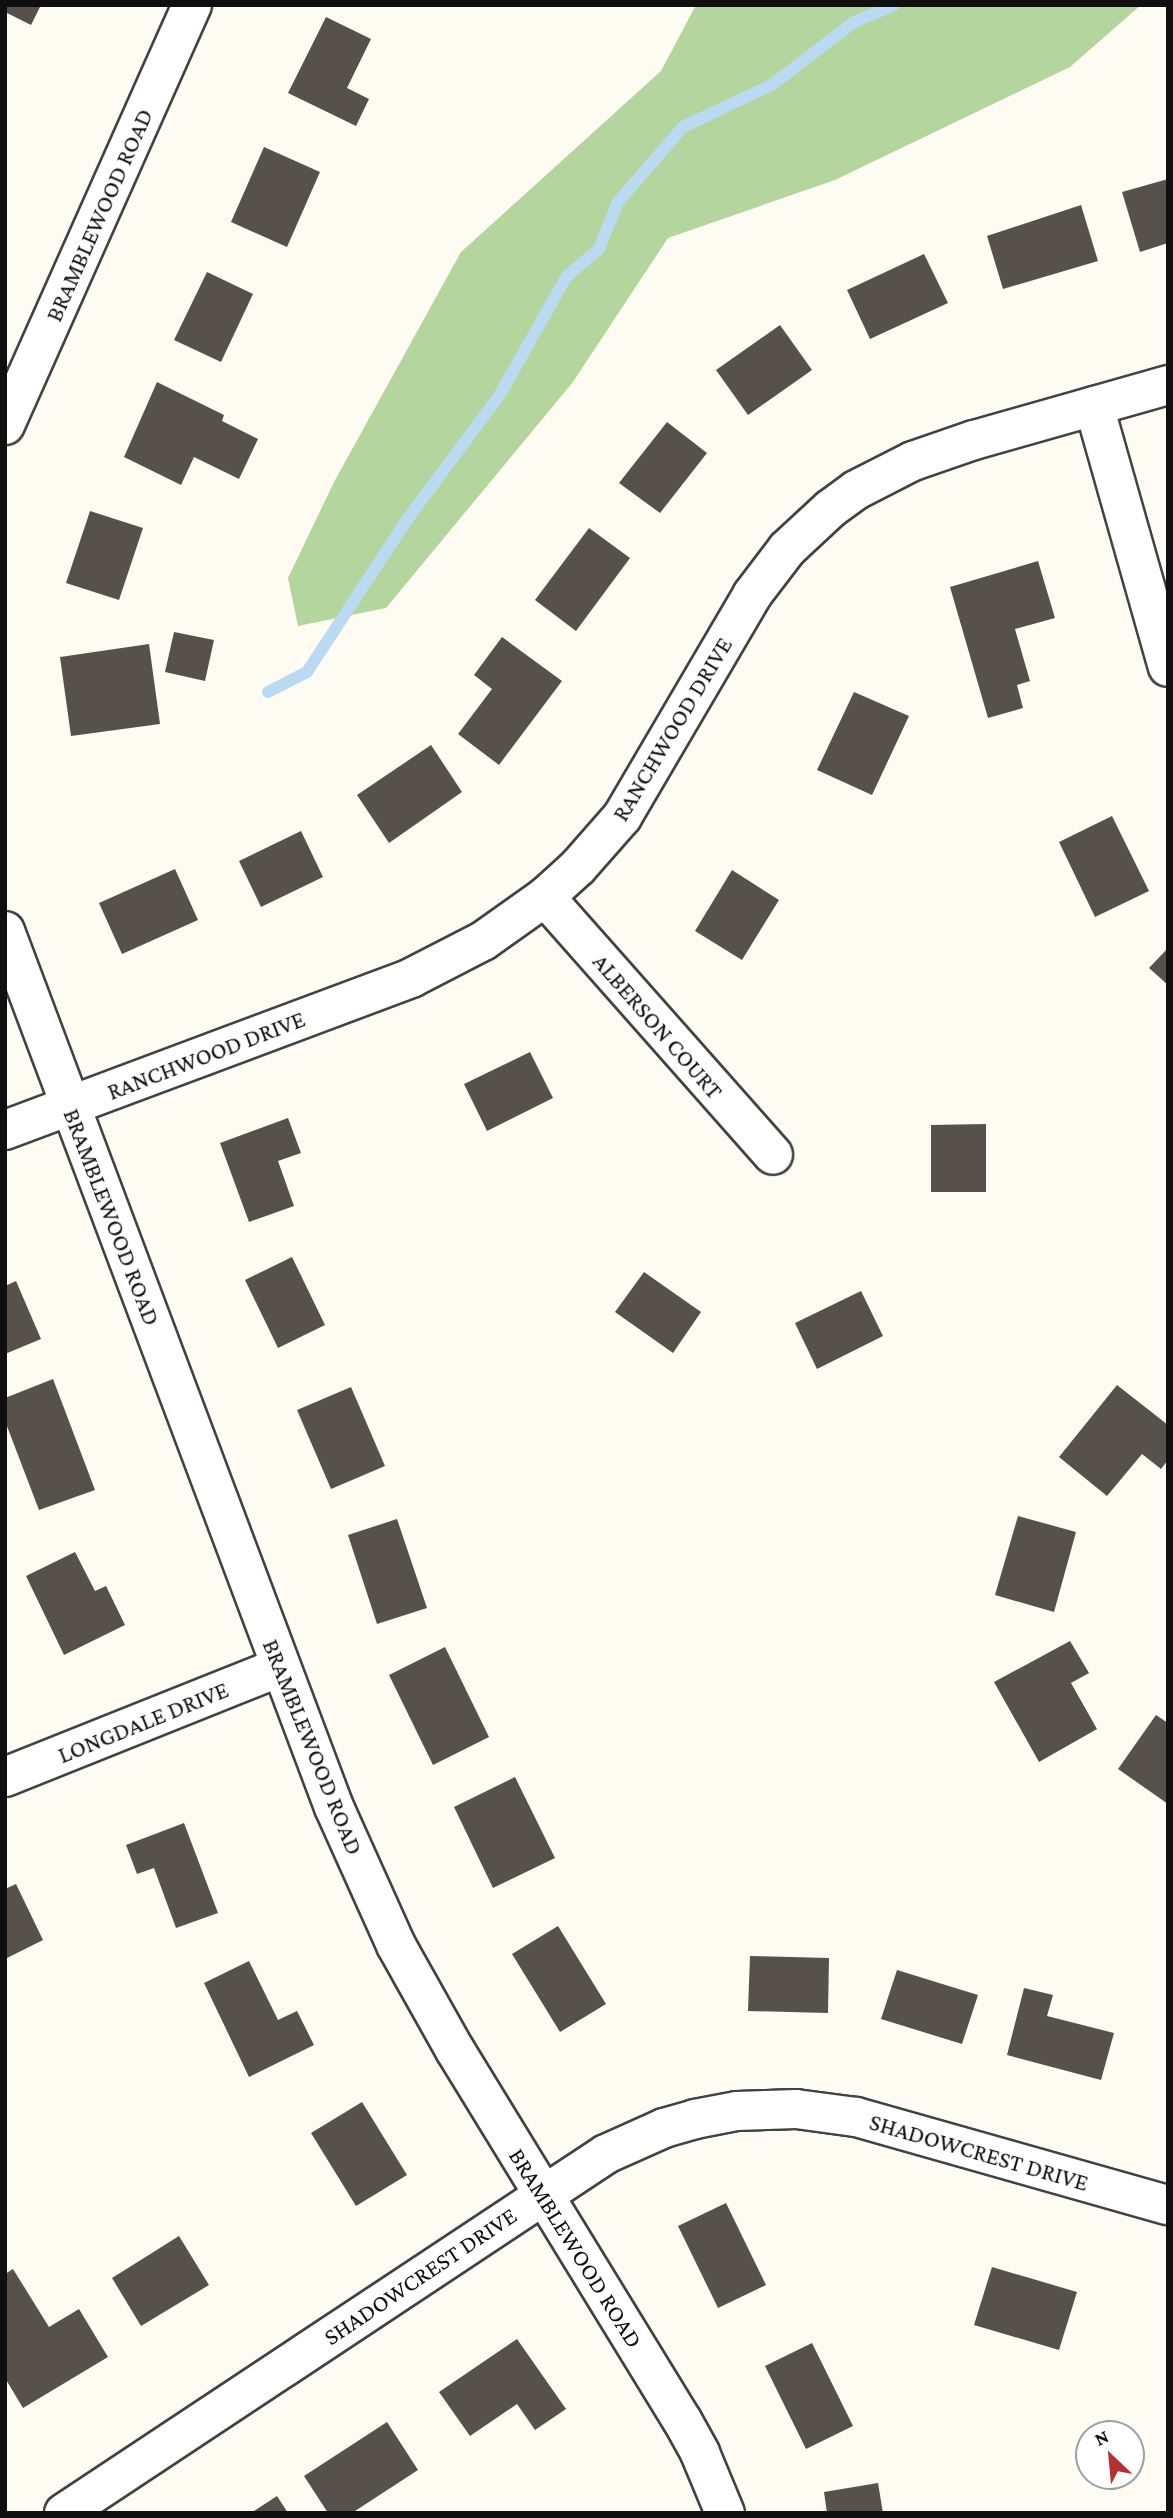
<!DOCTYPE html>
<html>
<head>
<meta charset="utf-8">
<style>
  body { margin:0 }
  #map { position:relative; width:1173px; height:2518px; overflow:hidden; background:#fefcf2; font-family:"Crimson Pro",serif }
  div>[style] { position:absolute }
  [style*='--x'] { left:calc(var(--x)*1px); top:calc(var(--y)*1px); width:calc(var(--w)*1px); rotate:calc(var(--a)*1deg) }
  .forest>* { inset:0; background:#b4d69e }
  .stream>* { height:12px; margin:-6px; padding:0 6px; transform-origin:6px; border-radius:6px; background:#badaf1 }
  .building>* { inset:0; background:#57514c }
  .roads { filter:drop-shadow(2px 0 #424242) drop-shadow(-2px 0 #424242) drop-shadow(0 2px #424242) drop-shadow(0 -2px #424242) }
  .minor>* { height:38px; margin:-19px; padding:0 19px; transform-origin:19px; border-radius:19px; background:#fff }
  span { translate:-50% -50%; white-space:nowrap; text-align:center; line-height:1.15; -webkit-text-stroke:7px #fff; paint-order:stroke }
  .street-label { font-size:24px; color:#0f0f0f }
  .frame { position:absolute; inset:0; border:7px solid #0f0f0f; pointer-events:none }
  .north { position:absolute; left:1075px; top:2420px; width:70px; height:70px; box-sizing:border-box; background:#fff; border:2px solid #9f9f9f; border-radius:50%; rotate:334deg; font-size:19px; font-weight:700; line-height:28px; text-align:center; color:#0f0f0f }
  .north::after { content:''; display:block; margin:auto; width:24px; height:32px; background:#b43231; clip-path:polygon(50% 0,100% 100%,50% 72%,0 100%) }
</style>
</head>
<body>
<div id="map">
  <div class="forest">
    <i style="clip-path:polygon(696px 5px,1141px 5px,1070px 67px,835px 180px,668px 238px,573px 382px,386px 608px,298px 626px,288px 578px,334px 482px,461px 252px,661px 71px)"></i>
  </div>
  <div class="stream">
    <i style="--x:268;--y:692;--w:44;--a:-27.1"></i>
    <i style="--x:307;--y:672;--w:181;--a:-56.7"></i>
    <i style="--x:406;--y:521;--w:156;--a:-53.4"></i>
    <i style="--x:499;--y:396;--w:138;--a:-60.5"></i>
    <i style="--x:567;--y:276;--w:42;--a:-40.2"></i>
    <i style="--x:599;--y:249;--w:51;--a:-68"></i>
    <i style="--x:618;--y:202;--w:99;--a:-49.1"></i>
    <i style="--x:683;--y:127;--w:100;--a:-25.5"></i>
    <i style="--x:773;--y:84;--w:102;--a:-37.4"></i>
    <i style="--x:854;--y:22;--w:43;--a:-23"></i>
  </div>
  <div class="building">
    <i style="clip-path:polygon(5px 5px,41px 5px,31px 25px,5px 12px)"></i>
    <i style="clip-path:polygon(326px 17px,371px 39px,347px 88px,369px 99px,356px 126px,288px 93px)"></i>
    <i style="clip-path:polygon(264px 147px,320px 172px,287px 247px,231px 222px)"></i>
    <i style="clip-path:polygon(1168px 179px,1168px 243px,1140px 252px,1122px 192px)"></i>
    <i style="clip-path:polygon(1081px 205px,1098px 261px,1003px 289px,987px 236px)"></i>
    <i style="clip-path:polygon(924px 254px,948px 303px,870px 339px,847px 290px)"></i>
    <i style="clip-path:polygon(207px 272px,253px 294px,221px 362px,174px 340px)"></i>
    <i style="clip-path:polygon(780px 325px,812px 370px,748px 415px,716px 370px)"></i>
    <i style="clip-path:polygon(157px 382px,224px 415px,222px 421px,258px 439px,239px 479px,194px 457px,181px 485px,124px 457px)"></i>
    <i style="clip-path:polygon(667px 422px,707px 453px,660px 513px,619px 483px)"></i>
    <i style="clip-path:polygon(90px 511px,143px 528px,119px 600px,66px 583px)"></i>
    <i style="clip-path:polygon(589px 528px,630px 558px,576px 631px,535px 600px)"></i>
    <i style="clip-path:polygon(1038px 561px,1055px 618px,1015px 629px,1030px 681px,1017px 685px,1023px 708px,988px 718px,950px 587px)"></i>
    <i style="clip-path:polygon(174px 632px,214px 640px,205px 681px,165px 672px)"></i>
    <i style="clip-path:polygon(502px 637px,562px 681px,499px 765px,458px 734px,492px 689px,474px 675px)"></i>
    <i style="clip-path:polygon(149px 644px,160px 724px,71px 736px,60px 657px)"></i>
    <i style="clip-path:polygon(854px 692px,909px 716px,872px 795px,817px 770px)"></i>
    <i style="clip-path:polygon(431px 745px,462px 792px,389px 843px,357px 795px)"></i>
    <i style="clip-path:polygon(1112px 816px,1149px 891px,1095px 917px,1059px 842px)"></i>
    <i style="clip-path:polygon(301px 831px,323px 877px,261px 907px,239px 861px)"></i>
    <i style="clip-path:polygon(175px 869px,198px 920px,122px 954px,99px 903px)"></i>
    <i style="clip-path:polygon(732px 870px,779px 900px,742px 960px,695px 931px)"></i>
    <i style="clip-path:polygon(1168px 948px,1168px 985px,1149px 968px)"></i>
    <i style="clip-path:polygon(530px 1052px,553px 1098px,487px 1131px,464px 1084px)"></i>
    <i style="clip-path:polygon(288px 1118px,301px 1153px,278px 1161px,294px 1206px,249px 1222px,220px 1143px)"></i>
    <i style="clip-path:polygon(986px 1124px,986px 1192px,931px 1192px,931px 1125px)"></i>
    <i style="clip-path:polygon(292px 1257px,325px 1325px,278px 1348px,245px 1280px)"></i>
    <i style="clip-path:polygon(644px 1272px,701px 1312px,673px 1353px,615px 1312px)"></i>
    <i style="clip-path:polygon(16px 1281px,41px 1339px,5px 1354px,5px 1286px)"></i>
    <i style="clip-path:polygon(861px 1291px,883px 1336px,817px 1369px,795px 1323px)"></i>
    <i style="clip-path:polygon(53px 1379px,95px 1490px,39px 1510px,5px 1421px,5px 1398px)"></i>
    <i style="clip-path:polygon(1117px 1385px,1168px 1425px,1168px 1460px,1161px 1469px,1142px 1454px,1107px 1496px,1059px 1457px)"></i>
    <i style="clip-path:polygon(351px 1387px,385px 1466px,331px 1489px,297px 1410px)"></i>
    <i style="clip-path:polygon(1018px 1516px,1076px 1532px,1054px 1612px,995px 1595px)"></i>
    <i style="clip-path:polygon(397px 1519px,427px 1608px,377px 1624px,348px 1535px)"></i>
    <i style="clip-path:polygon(75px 1552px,95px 1591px,106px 1586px,125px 1625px,64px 1655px,26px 1576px)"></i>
    <i style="clip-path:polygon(1070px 1641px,1089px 1673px,1071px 1683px,1097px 1729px,1039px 1762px,994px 1682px)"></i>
    <i style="clip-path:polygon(445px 1647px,489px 1737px,433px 1765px,389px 1675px)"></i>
    <i style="clip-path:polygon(1156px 1715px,1168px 1723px,1168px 1804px,1118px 1769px)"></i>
    <i style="clip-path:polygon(515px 1777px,555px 1858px,493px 1888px,454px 1807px)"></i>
    <i style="clip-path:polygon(184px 1823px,218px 1913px,176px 1928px,154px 1868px,137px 1874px,126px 1845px)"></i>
    <i style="clip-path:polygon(16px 1884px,43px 1940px,5px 1959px,5px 1889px)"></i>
    <i style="clip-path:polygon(558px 1926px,606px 2004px,560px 2032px,512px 1954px)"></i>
    <i style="clip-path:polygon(750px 1956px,829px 1958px,828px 2013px,748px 2011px)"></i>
    <i style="clip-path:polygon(249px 1961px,278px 2020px,297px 2011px,314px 2045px,249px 2077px,204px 1983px)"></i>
    <i style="clip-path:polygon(897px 1970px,978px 1995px,962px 2044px,881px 2019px)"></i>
    <i style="clip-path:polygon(1024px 1988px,1053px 1995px,1047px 2016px,1114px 2033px,1101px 2080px,1007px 2055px)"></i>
    <i style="clip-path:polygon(362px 2102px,407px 2175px,356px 2206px,311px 2133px)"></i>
    <i style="clip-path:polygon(726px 2203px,766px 2285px,718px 2308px,678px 2226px)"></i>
    <i style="clip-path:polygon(179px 2236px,209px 2285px,141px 2326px,112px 2278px)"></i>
    <i style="clip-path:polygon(992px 2267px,1077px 2292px,1059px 2350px,974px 2325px)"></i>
    <i style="clip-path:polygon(13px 2269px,49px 2327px,79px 2309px,108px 2357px,23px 2408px,5px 2378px,5px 2274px)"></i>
    <i style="clip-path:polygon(517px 2339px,566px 2409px,535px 2430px,517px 2404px,470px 2436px,439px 2392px)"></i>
    <i style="clip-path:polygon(812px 2343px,853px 2426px,806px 2449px,765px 2366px)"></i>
    <i style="clip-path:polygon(387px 2422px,418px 2470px,352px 2513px,328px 2513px,304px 2476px)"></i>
    <i style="clip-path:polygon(878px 2483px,883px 2513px,827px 2513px,824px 2492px)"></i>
    <i style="clip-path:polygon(277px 2496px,288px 2513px,251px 2513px)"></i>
  </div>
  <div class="roads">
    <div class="minor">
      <i style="--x:1094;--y:406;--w:271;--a:74.2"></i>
      <i style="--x:5;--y:425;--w:460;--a:-66"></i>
      <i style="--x:545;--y:897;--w:344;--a:48.5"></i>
      <i style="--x:5;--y:931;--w:936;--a:69.42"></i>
      <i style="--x:334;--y:1807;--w:151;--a:65.8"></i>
      <i style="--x:396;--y:1945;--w:120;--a:60.7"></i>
      <i style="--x:455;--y:2050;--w:434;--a:58.5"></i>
      <i style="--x:682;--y:2420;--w:38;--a:61"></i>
      <i style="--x:700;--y:2453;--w:65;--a:67.4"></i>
      <i style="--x:5;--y:1130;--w:434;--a:-20.5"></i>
      <i style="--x:411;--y:978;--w:81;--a:-27.2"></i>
      <i style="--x:483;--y:941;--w:76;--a:-35.4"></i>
      <i style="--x:545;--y:897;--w:45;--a:-42.3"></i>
      <i style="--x:578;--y:867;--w:67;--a:-48.7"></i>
      <i style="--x:622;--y:817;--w:257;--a:-59.6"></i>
      <i style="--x:752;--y:595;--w:58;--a:-52.7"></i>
      <i style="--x:787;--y:549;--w:59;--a:-42.9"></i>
      <i style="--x:830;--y:509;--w:32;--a:-36"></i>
      <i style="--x:856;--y:490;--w:64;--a:-27"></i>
      <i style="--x:913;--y:461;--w:65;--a:-19"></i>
      <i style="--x:974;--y:440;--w:202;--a:-15.8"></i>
      <i style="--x:5;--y:1777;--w:296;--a:-21.8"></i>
      <i style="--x:64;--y:2513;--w:650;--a:-33.52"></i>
      <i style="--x:606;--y:2154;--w:64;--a:-24.1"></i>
      <i style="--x:664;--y:2128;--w:32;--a:-16"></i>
      <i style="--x:695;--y:2119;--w:43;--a:-10.8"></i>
      <i style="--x:737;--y:2111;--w:59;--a:-1.9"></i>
      <i style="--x:796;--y:2109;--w:61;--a:7.6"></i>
      <i style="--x:856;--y:2117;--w:324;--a:15.8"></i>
    </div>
  </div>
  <div class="street-label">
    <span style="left:99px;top:215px;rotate:-66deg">BRAMBLEWOOD ROAD</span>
    <span style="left:672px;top:729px;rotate:-59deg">RANCHWOOD DRIVE</span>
    <span style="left:658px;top:1026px;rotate:49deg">ALBERSON COURT</span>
    <span style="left:206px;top:1055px;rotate:-21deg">RANCHWOOD DRIVE</span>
    <span style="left:112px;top:1217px;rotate:69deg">BRAMBLEWOOD ROAD</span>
    <span style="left:143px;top:1722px;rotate:-22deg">LONGDALE DRIVE</span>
    <span style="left:313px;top:1747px;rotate:68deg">BRAMBLEWOOD ROAD</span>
    <span style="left:979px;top:2152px;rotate:16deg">SHADOWCREST DRIVE</span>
    <span style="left:576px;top:2248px;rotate:58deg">BRAMBLEWOOD ROAD</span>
    <span style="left:420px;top:2276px;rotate:-34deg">SHADOWCREST DRIVE</span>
  </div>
  <div class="frame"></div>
  <div class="north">N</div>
</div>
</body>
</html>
